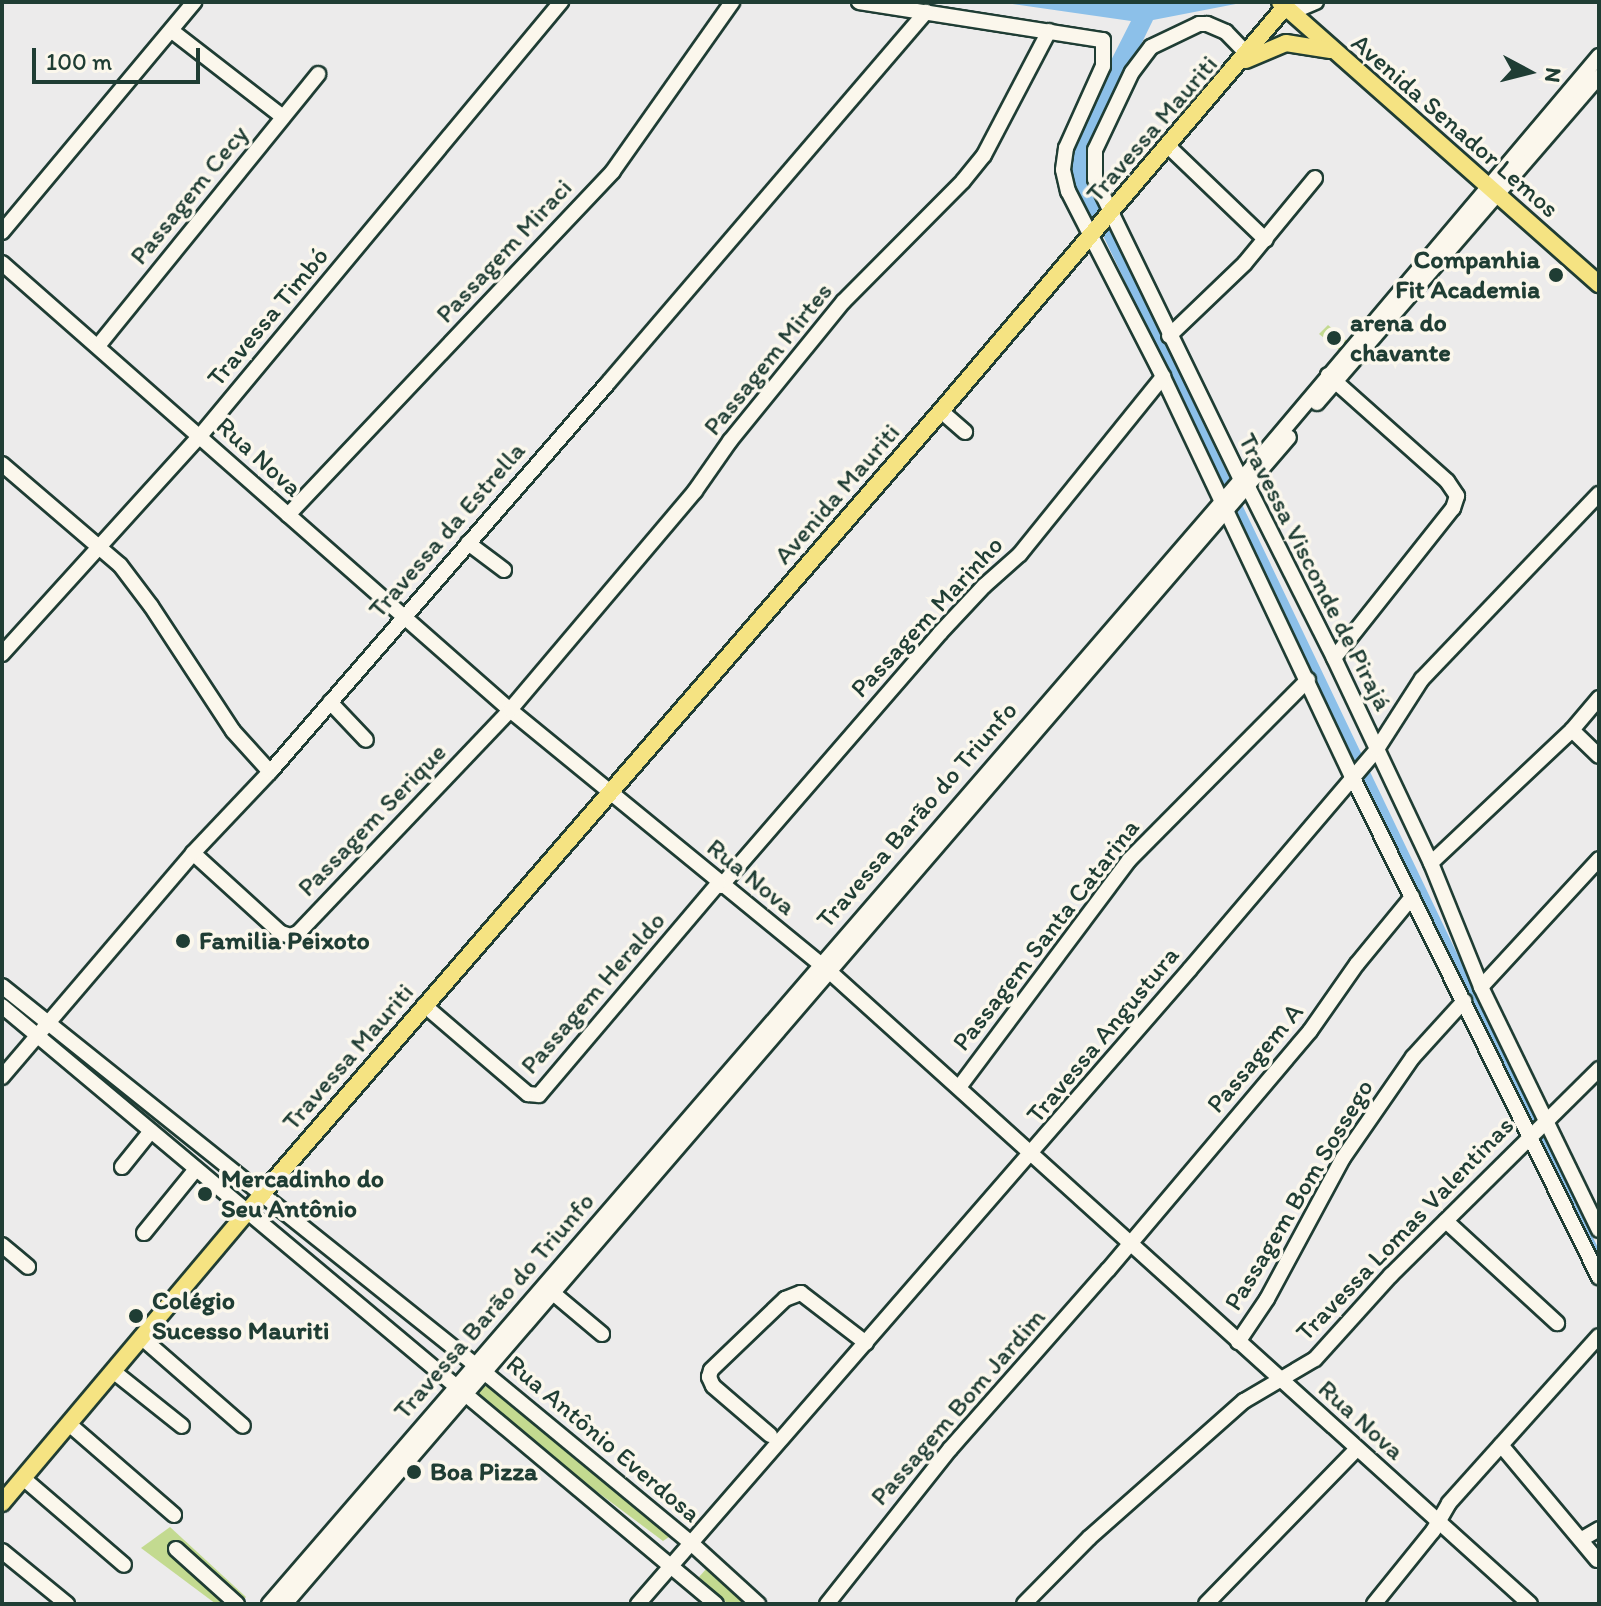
<!DOCTYPE html>
<html>
<head>
<meta charset="utf-8">
<style>
  body { margin:0 }
  #map { position:relative; width:1601px; height:1606px; overflow:hidden; background:#ecebeb; font-family:Itim,sans-serif }
  div>[style] { position:absolute }
  [style*='--x'] { left:calc(var(--x)*1px); top:calc(var(--y)*1px); width:calc(var(--w)*1px); rotate:calc(var(--a)*1deg) }
  .green>* { inset:0; background:#c3da90 }
  .water>* { inset:0; background:#8cc0e9 }
  .roads { filter:drop-shadow(2px 0 #1f3d34) drop-shadow(-2px 0 #1f3d34) drop-shadow(0 2px #1f3d34) drop-shadow(0 -2px #1f3d34) }
  .minor>* { height:14px; margin:-7px; padding:0 7px; transform-origin:7px; border-radius:7px; background:#fbf7ec }
  .major>* { height:16px; margin:-8px; padding:0 8px; transform-origin:8px; border-radius:8px; background:#f5e382 }
  .dots>* { width:22px; height:22px; translate:-50% -50%; box-sizing:border-box; border:4px solid #fbf7ec; border-radius:50% }
  span { translate:-50% -50%; white-space:nowrap; text-align:center; line-height:1.15; -webkit-text-stroke:7px #fbf7ec; paint-order:stroke }
  .street-label { font-size:26px; color:#1f3d34 }
  .poi-label { font-size:26px; color:#1f3d34; font-weight:700 }
  .right { translate:-100% -50%; text-align:right }
  .left { translate:0 -50%; text-align:left }
  .frame { position:absolute; inset:0; border:4px solid #1f3d34; pointer-events:none }
  .north { position:absolute; left:1489px; top:32px; width:80px; height:80px; -webkit-text-stroke:6px #fbf7ec; paint-order:stroke; rotate:97deg; font-size:22px; font-weight:700; line-height:32px; text-align:center; color:#1f3d34 }
  .north::after { content:''; display:block; margin:auto; width:28px; height:36px; background:#1f3d34; clip-path:polygon(50% 0,100% 100%,50% 72%,0 100%) }
  .scale { position:absolute; left:32px; top:48px; width:168px; height:36px; box-sizing:border-box; border:4px solid #1f3d34; border-top:0; padding-left:10px; font-size:24px; line-height:28px; white-space:nowrap; color:#1f3d34; -webkit-text-stroke:6px #fbf7ec; paint-order:stroke }
</style>
</head>
<body>
<div id="map">
  <div class="green">
    <i style="clip-path:polygon(1328px 325px,1348px 342px,1341px 351px,1319px 334px)"></i>
    <i style="clip-path:polygon(489px 1376px,669px 1537px,663px 1541px,473px 1399px)"></i>
    <i style="clip-path:polygon(170px 1527px,246px 1597px,240px 1604px,216px 1604px,141px 1548px)"></i>
    <i style="clip-path:polygon(707px 1568px,749px 1604px,728px 1604px,699px 1577px)"></i>
  </div>
  <div class="water">
    <i style="clip-path:polygon(998px 2px,1246px 2px,1153px 20px,1087px 155px,1090px 187px,1599px 1250px,1599px 1274px,1099px 227px,1082px 206px,1071px 180px,1069px 156px,1099px 84px,1131px 21px)"></i>
  </div>
  <div class="roads">
    <div class="minor">
      <i style="--x:859;--y:2;--w:247;--a:8.9"></i>
      <i style="--x:1103;--y:40;--w:26;--a:90"></i>
      <i style="--x:1103;--y:66;--w:90;--a:114.3"></i>
      <i style="--x:1066;--y:148;--w:22;--a:98"></i>
      <i style="--x:1063;--y:170;--w:22;--a:77"></i>
      <i style="--x:1068;--y:191;--w:209;--a:62.9"></i>
      <i style="--x:1163;--y:377;--w:441;--a:64.7"></i>
      <i style="--x:1352;--y:776;--w:559;--a:63.76"></i>
      <i style="--x:1292;--y:12;--w:26;--a:-23"></i>
      <i style="--x:172;--y:31;--w:140;--a:37.8"></i>
      <i style="--x:1251;--y:58;--w:36;--a:-134"></i>
      <i style="--x:1226;--y:32;--w:21;--a:-157"></i>
      <i style="--x:1207;--y:24;--w:8;--a:180"></i>
      <i style="--x:1199;--y:24;--w:53;--a:154.4"></i>
      <i style="--x:1151;--y:47;--w:31;--a:127"></i>
      <i style="--x:1132;--y:72;--w:86;--a:115.4"></i>
      <i style="--x:1095;--y:150;--w:29;--a:90"></i>
      <i style="--x:1095;--y:179;--w:335;--a:64.1"></i>
      <i style="--x:1241;--y:480;--w:10;--a:45"></i>
      <i style="--x:1248;--y:487;--w:191;--a:63.3"></i>
      <i style="--x:1334;--y:658;--w:227;--a:64.7"></i>
      <i style="--x:1431;--y:863;--w:134;--a:68"></i>
      <i style="--x:1481;--y:987;--w:270;--a:64.1"></i>
      <i style="--x:1169;--y:147;--w:134;--a:43.8"></i>
      <i style="--x:2;--y:232;--w:300;--a:-50.1"></i>
      <i style="--x:2;--y:263;--w:677;--a:41.35"></i>
      <i style="--x:510;--y:710;--w:414;--a:39.3"></i>
      <i style="--x:830;--y:972;--w:943;--a:42.08"></i>
      <i style="--x:1169;--y:336;--w:105;--a:-43.8"></i>
      <i style="--x:1245;--y:263;--w:110;--a:-50.5"></i>
      <i style="--x:98;--y:346;--w:350;--a:-51"></i>
      <i style="--x:1328;--y:375;--w:159;--a:41.7"></i>
      <i style="--x:1447;--y:481;--w:18;--a:56"></i>
      <i style="--x:1457;--y:496;--w:13;--a:108"></i>
      <i style="--x:1453;--y:508;--w:191;--a:128.4"></i>
      <i style="--x:1317;--y:403;--w:432;--a:-49.2"></i>
      <i style="--x:941;--y:411;--w:32;--a:41"></i>
      <i style="--x:2;--y:464;--w:155;--a:40.6"></i>
      <i style="--x:120;--y:565;--w:51;--a:52.9"></i>
      <i style="--x:151;--y:606;--w:149;--a:56.7"></i>
      <i style="--x:233;--y:731;--w:55;--a:47.9"></i>
      <i style="--x:288;--y:515;--w:473;--a:-46.6"></i>
      <i style="--x:613;--y:171;--w:207;--a:-54.8"></i>
      <i style="--x:468;--y:543;--w:45;--a:36.9"></i>
      <i style="--x:2;--y:654;--w:294;--a:-47.8"></i>
      <i style="--x:200;--y:436;--w:565;--a:-50.25"></i>
      <i style="--x:330;--y:702;--w:52;--a:46.5"></i>
      <i style="--x:1572;--y:730;--w:37;--a:44"></i>
      <i style="--x:193;--y:853;--w:119;--a:42.3"></i>
      <i style="--x:281;--y:933;--w:9;--a:18"></i>
      <i style="--x:290;--y:936;--w:9;--a:-21"></i>
      <i style="--x:298;--y:933;--w:308;--a:-46.4"></i>
      <i style="--x:510;--y:710;--w:287;--a:-49.8"></i>
      <i style="--x:695;--y:491;--w:61;--a:-55"></i>
      <i style="--x:730;--y:441;--w:179;--a:-50.9"></i>
      <i style="--x:843;--y:302;--w:170;--a:-45.2"></i>
      <i style="--x:963;--y:181;--w:33;--a:-51"></i>
      <i style="--x:984;--y:155;--w:140;--a:-62.3"></i>
      <i style="--x:1431;--y:863;--w:194;--a:-43.3"></i>
      <i style="--x:1572;--y:730;--w:42;--a:-49.8"></i>
      <i style="--x:721;--y:886;--w:335;--a:-49.1"></i>
      <i style="--x:940;--y:633;--w:64;--a:-46.9"></i>
      <i style="--x:984;--y:586;--w:48;--a:-41.6"></i>
      <i style="--x:1020;--y:554;--w:228;--a:-51.1"></i>
      <i style="--x:2;--y:986;--w:624;--a:38.69"></i>
      <i style="--x:489;--y:1376;--w:262;--a:39.6"></i>
      <i style="--x:691;--y:1543;--w:91;--a:42.3"></i>
      <i style="--x:1481;--y:987;--w:174;--a:-47.3"></i>
      <i style="--x:424;--y:1005;--w:137;--a:40.6"></i>
      <i style="--x:528;--y:1094;--w:11;--a:5"></i>
      <i style="--x:539;--y:1095;--w:277;--a:-49.7"></i>
      <i style="--x:2;--y:1006;--w:931;--a:39.95"></i>
      <i style="--x:2;--y:1077;--w:294;--a:-49.5"></i>
      <i style="--x:193;--y:853;--w:112;--a:-46.5"></i>
      <i style="--x:270;--y:772;--w:515;--a:-49.01"></i>
      <i style="--x:608;--y:383;--w:489;--a:-49.4"></i>
      <i style="--x:960;--y:1086;--w:282;--a:-53.2"></i>
      <i style="--x:1129;--y:860;--w:254;--a:-45.2"></i>
      <i style="--x:122;--y:1167;--w:46;--a:-51.1"></i>
      <i style="--x:1446;--y:1221;--w:151;--a:42.6"></i>
      <i style="--x:144;--y:1233;--w:82;--a:-50.9"></i>
      <i style="--x:2;--y:1245;--w:34;--a:40"></i>
      <i style="--x:553;--y:1293;--w:64;--a:39.9"></i>
      <i style="--x:141;--y:1337;--w:135;--a:41.1"></i>
      <i style="--x:1238;--y:1342;--w:52;--a:-56"></i>
      <i style="--x:1267;--y:1299;--w:160;--a:-61.7"></i>
      <i style="--x:1343;--y:1158;--w:123;--a:-55.3"></i>
      <i style="--x:1413;--y:1057;--w:76;--a:-47.7"></i>
      <i style="--x:113;--y:1371;--w:88;--a:38.6"></i>
      <i style="--x:69;--y:1424;--w:139;--a:40.9"></i>
      <i style="--x:770;--y:1435;--w:75;--a:-139.3"></i>
      <i style="--x:713;--y:1386;--w:10;--a:-114"></i>
      <i style="--x:709;--y:1377;--w:7;--a:-74"></i>
      <i style="--x:711;--y:1370;--w:103;--a:-43.8"></i>
      <i style="--x:785;--y:1299;--w:17;--a:-21"></i>
      <i style="--x:801;--y:1293;--w:82;--a:37.6"></i>
      <i style="--x:1501;--y:1445;--w:150;--a:50.1"></i>
      <i style="--x:23;--y:1478;--w:133;--a:40.7"></i>
      <i style="--x:1582;--y:1539;--w:20;--a:-30"></i>
      <i style="--x:176;--y:1549;--w:82;--a:42"></i>
      <i style="--x:2;--y:1551;--w:84;--a:39.2"></i>
      <i style="--x:269;--y:1604;--w:1486;--a:-49.15"></i>
      <i style="--x:1241;--y:480;--w:555;--a:-49.82"></i>
      <i style="--x:285;--y:1604;--w:1539;--a:-49.29"></i>
      <i style="--x:638;--y:1604;--w:841;--a:-49"></i>
      <i style="--x:1190;--y:969;--w:289;--a:-49.6"></i>
      <i style="--x:1377;--y:749;--w:83;--a:-57.3"></i>
      <i style="--x:1422;--y:679;--w:256;--a:-46.3"></i>
      <i style="--x:827;--y:1604;--w:198;--a:-51.6"></i>
      <i style="--x:950;--y:1449;--w:239;--a:-48.6"></i>
      <i style="--x:1108;--y:1270;--w:313;--a:-49.8"></i>
      <i style="--x:1310;--y:1031;--w:82;--a:-55"></i>
      <i style="--x:1357;--y:964;--w:87;--a:-50.6"></i>
      <i style="--x:1024;--y:1604;--w:93;--a:-45.4"></i>
      <i style="--x:1089;--y:1538;--w:207;--a:-41.5"></i>
      <i style="--x:1244;--y:1401;--w:82;--a:-30.6"></i>
      <i style="--x:1315;--y:1359;--w:113;--a:-47.9"></i>
      <i style="--x:1391;--y:1275;--w:293;--a:-44.7"></i>
      <i style="--x:1206;--y:1604;--w:215;--a:-45.8"></i>
      <i style="--x:1374;--y:1604;--w:94;--a:-51.1"></i>
      <i style="--x:1433;--y:1531;--w:32;--a:-60"></i>
      <i style="--x:1449;--y:1503;--w:224;--a:-48.1"></i>
    </div>
    <div class="major">
      <i style="--x:1280;--y:2;--w:426;--a:41.5"></i>
      <i style="--x:1246;--y:60;--w:43;--a:-23"></i>
      <i style="--x:1286;--y:43;--w:45;--a:9"></i>
      <i style="--x:2;--y:1503;--w:404;--a:-49.9"></i>
      <i style="--x:262;--y:1194;--w:1036;--a:-49.07"></i>
      <i style="--x:941;--y:411;--w:531;--a:-49.59"></i>
    </div>
  </div>
  <div class="dots">
    <i style="left:1556px;top:275px;background:#1f3d34"></i>
    <i style="left:1334px;top:338px;background:#1f3d34"></i>
    <i style="left:183px;top:941px;background:#1f3d34"></i>
    <i style="left:205px;top:1194px;background:#1f3d34"></i>
    <i style="left:136px;top:1316px;background:#1f3d34"></i>
    <i style="left:414px;top:1472px;background:#1f3d34"></i>
  </div>
  <div class="street-label">
    <span style="left:1455px;top:126px;rotate:41deg">Avenida Senador Lemos</span>
    <span style="left:1152px;top:129px;rotate:-49deg">Travessa Mauriti</span>
    <span style="left:189px;top:195px;rotate:-51deg">Passagem Cecy</span>
    <span style="left:504px;top:251px;rotate:-47deg">Passagem Miraci</span>
    <span style="left:268px;top:317px;rotate:-50deg">Travessa Timbó</span>
    <span style="left:768px;top:359px;rotate:-51deg">Passagem Mirtes</span>
    <span style="left:259px;top:457px;rotate:42deg">Rua Nova</span>
    <span style="left:837px;top:494px;rotate:-49deg">Avenida Mauriti</span>
    <span style="left:447px;top:530px;rotate:-49deg">Travessa da Estrella</span>
    <span style="left:1315px;top:572px;rotate:63deg">Travessa Visconde de Pirajá</span>
    <span style="left:927px;top:617px;rotate:-47deg">Passagem Marinho</span>
    <span style="left:917px;top:815px;rotate:-49deg">Travessa Barão do Triunfo</span>
    <span style="left:372px;top:820px;rotate:-46deg">Passagem Serique</span>
    <span style="left:751px;top:877px;rotate:39deg">Rua Nova</span>
    <span style="left:1046px;top:935px;rotate:-52deg">Passagem Santa Catarina</span>
    <span style="left:593px;top:993px;rotate:-49deg">Passagem Heraldo</span>
    <span style="left:1103px;top:1035px;rotate:-50deg">Travessa Angustura</span>
    <span style="left:348px;top:1057px;rotate:-49deg">Travessa Mauriti</span>
    <span style="left:1255px;top:1058px;rotate:-50deg">Passagem A</span>
    <span style="left:1299px;top:1195px;rotate:-59deg">Passagem Bom Sossego</span>
    <span style="left:1405px;top:1229px;rotate:-46deg">Travessa Lomas Valentinas</span>
    <span style="left:494px;top:1306px;rotate:-49deg">Travessa Barão do Triunfo</span>
    <span style="left:958px;top:1407px;rotate:-49deg">Passagem Bom Jardim</span>
    <span style="left:1361px;top:1420px;rotate:42deg">Rua Nova</span>
    <span style="left:603px;top:1439px;rotate:40deg">Rua Antônio Everdosa</span>
  </div>
  <div class="poi-label">
    <span class="right" style="left:1540px;top:275px">Companhia<br>Fit Academia</span>
    <span class="left" style="left:1350px;top:338px">arena do<br>chavante</span>
    <span class="left" style="left:199px;top:941px">Familia Peixoto</span>
    <span class="left" style="left:221px;top:1194px">Mercadinho do<br>Seu Antônio</span>
    <span class="left" style="left:152px;top:1316px">Colégio<br>Sucesso Mauriti</span>
    <span class="left" style="left:430px;top:1472px">Boa Pizza</span>
  </div>
  <div class="frame"></div>
  <div class="north">N</div>
  <div class="scale">100 m</div>
</div>
</body>
</html>
